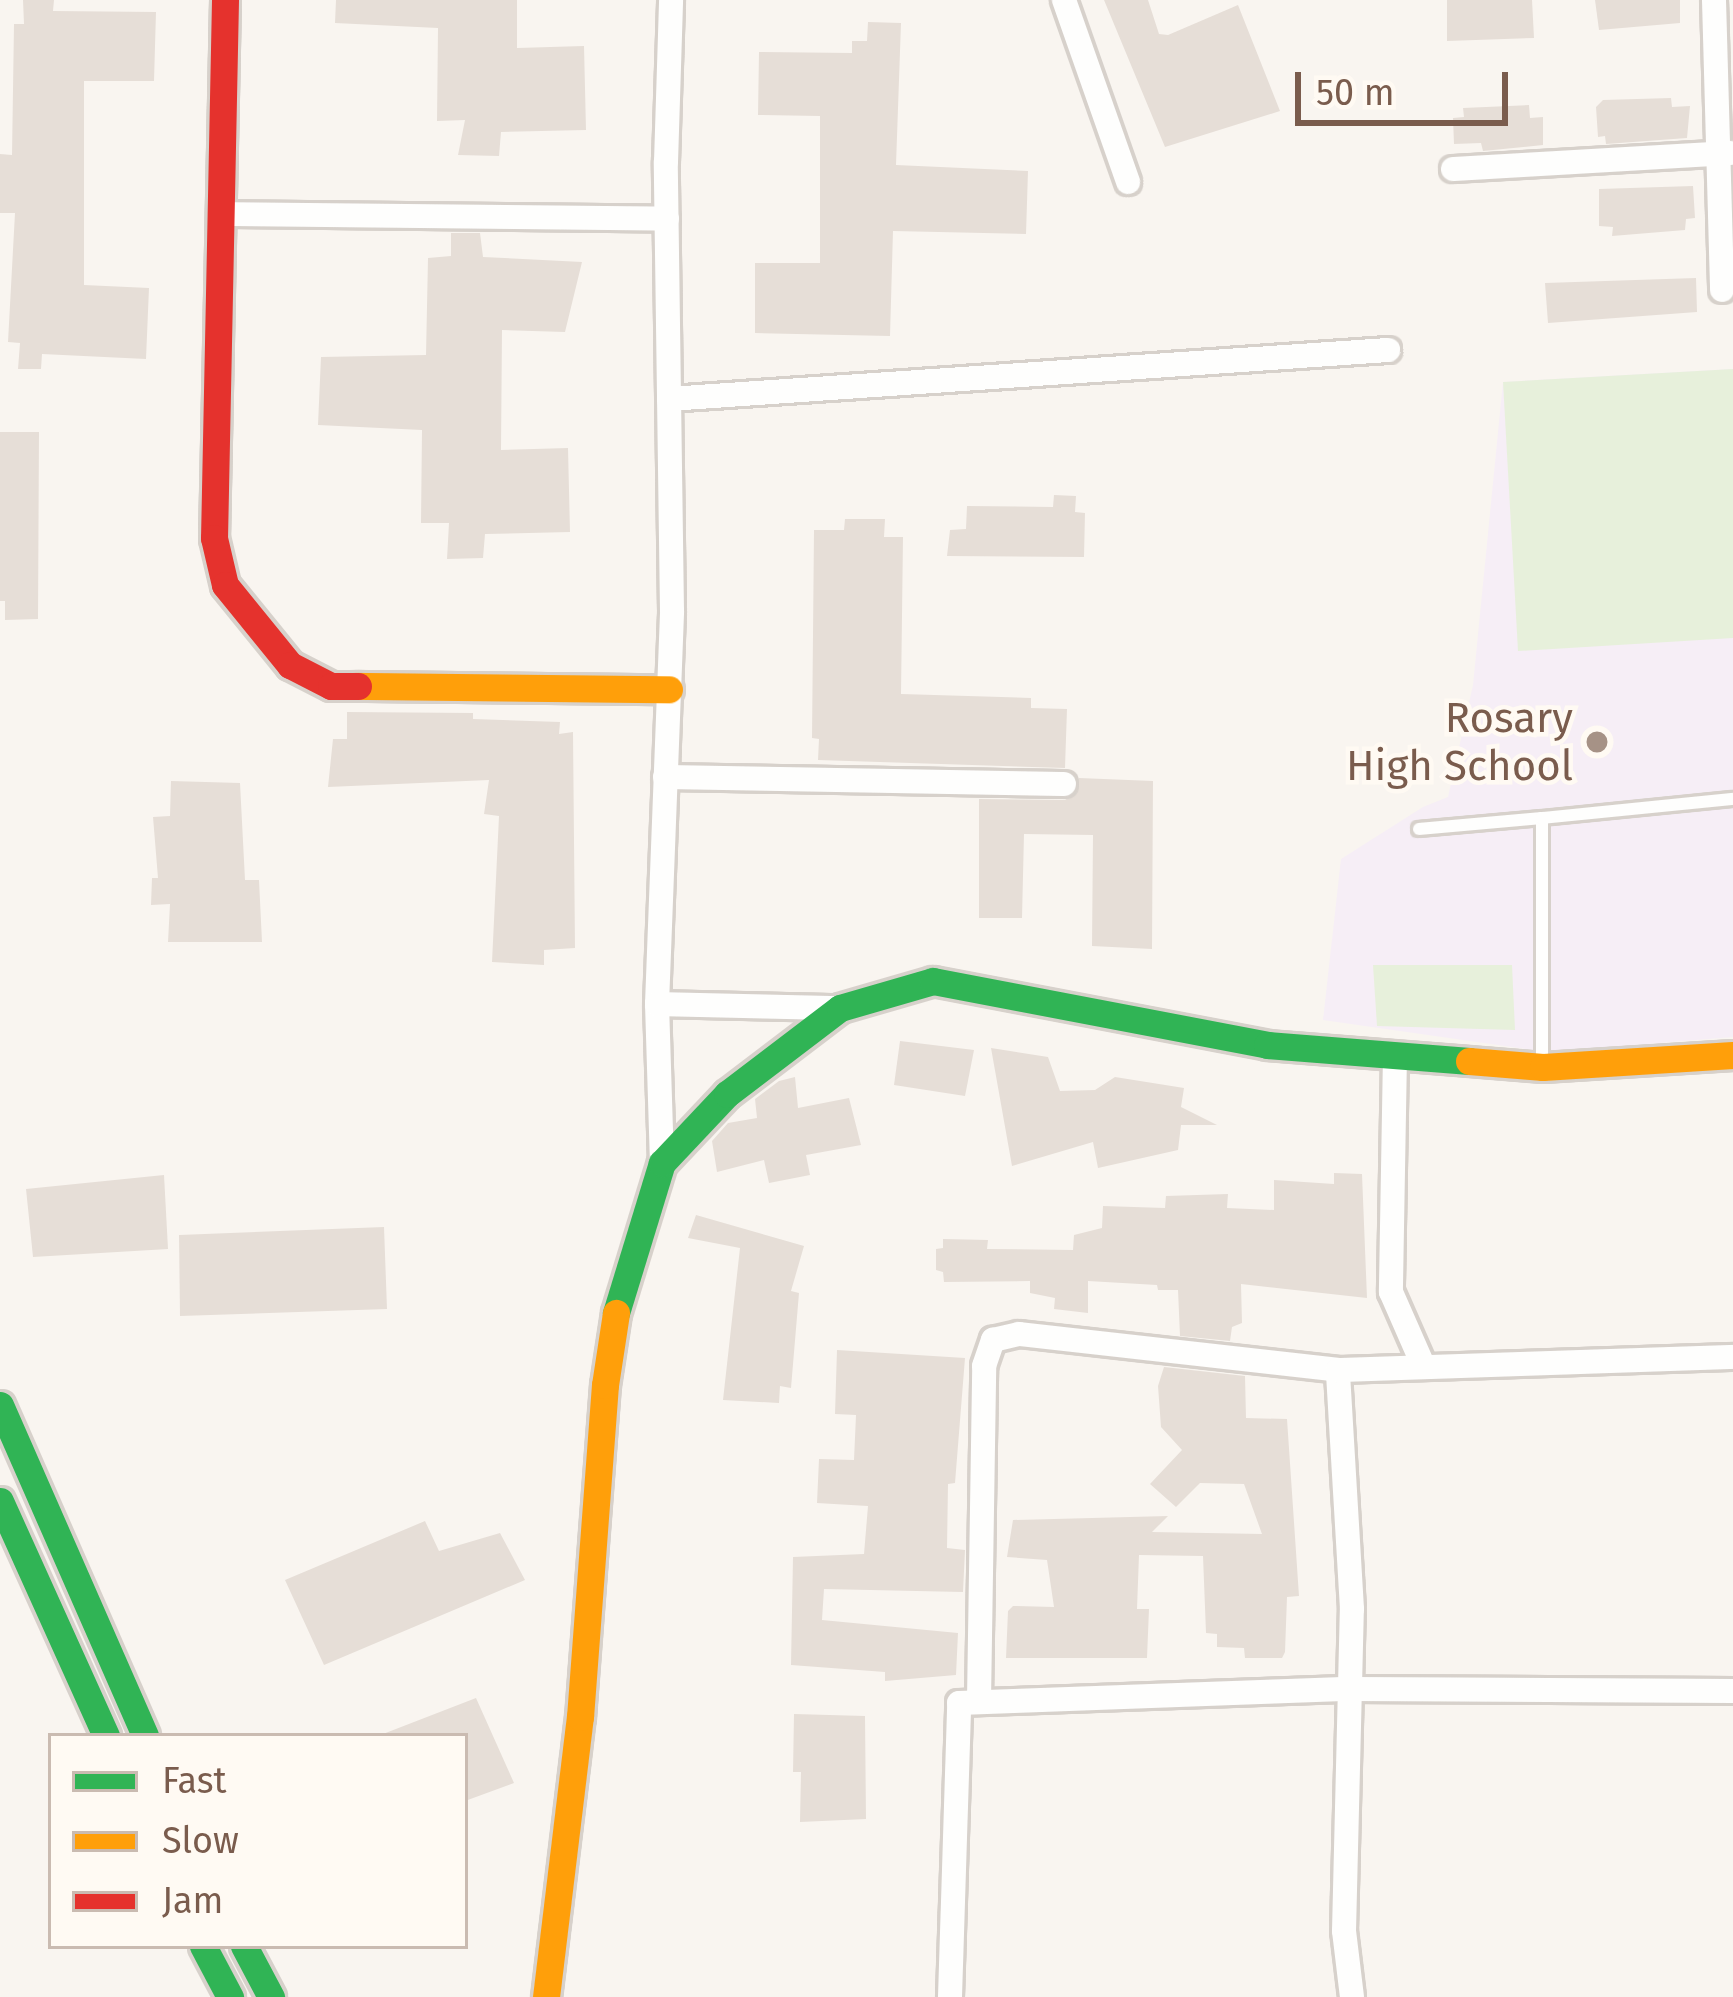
<!DOCTYPE html>
<html>
<head>
<meta charset="utf-8">
<style>
  body { margin:0 }
  #map { position:relative; width:1733px; height:1997px; overflow:hidden; background:#f9f5f0; font-family:"Fira Sans",sans-serif }
  div>[style] { position:absolute }
  [style*='--x'] { left:calc(var(--x)*1px); top:calc(var(--y)*1px); width:calc(var(--w)*1px); rotate:calc(var(--a)*1deg) }
  .education>* { inset:0; background:#f6eef6 }
  .green>* { inset:0; background:#e7f0db }
  .building>* { inset:0; background:#e6ded7 }
  .roads { filter:drop-shadow(3px 0 #d7d1cb) drop-shadow(-3px 0 #d7d1cb) drop-shadow(0 3px #d7d1cb) drop-shadow(0 -3px #d7d1cb) }
  .lane>* { height:12px; margin:-6px; padding:0 6px; transform-origin:6px; border-radius:6px; background:#fefefd }
  .street>* { height:24px; margin:-12px; padding:0 12px; transform-origin:12px; border-radius:12px; background:#fefefd }
  .fast>* { height:27px; margin:-13.5px; padding:0 13.5px; transform-origin:13.5px; border-radius:13.5px; background:#30b455 }
  .slow>* { height:27px; margin:-13.5px; padding:0 13.5px; transform-origin:13.5px; border-radius:13.5px; background:#ff9f0a }
  .jam>* { height:27px; margin:-13.5px; padding:0 13.5px; transform-origin:13.5px; border-radius:13.5px; background:#e5322d }
  .dots>* { width:33px; height:33px; translate:-50% -50%; box-sizing:border-box; border:6px solid #fffaf3; border-radius:50% }
  span { translate:-50% -50%; white-space:nowrap; text-align:center; line-height:1.15; -webkit-text-stroke:9px #fffaf3; paint-order:stroke }
  .poi-label { font-size:42px; color:#7a5c4d }
  .right { translate:-100% -50%; text-align:right }
  .legend { position:absolute; left:48px; top:1733px; width:420px; height:216px; box-sizing:border-box; background:#fffaf3; border:3px solid #cabbb1; margin:0; padding:15px 21px; list-style:none; font-size:36px; color:#7a5c4d }
  .legend li { display:flex; align-items:center; gap:24px; height:60px }
  .legend b { width:60px; border:3px solid #cabbb1 }
  .scale { position:absolute; left:1295px; top:72px; width:213px; height:54px; box-sizing:border-box; border:6px solid #7a5c4d; border-top:0; padding-left:15px; font-size:36px; line-height:42px; white-space:nowrap; color:#7a5c4d; -webkit-text-stroke:9px #fffaf3; paint-order:stroke }
</style>
</head>
<body>
<div id="map">
  <div class="education">
    <i style="clip-path:polygon(1733px 369px,1733px 1037px,1547px 1052px,1323px 1020px,1341px 859px,1423px 807px,1448px 797px,1473px 685px,1503px 382px)"></i>
  </div>
  <div class="green">
    <i style="clip-path:polygon(1733px 369px,1733px 638px,1518px 651px,1503px 382px)"></i>
    <i style="clip-path:polygon(1373px 965px,1512px 965px,1515px 1030px,1377px 1026px)"></i>
  </div>
  <div class="building">
    <i style="clip-path:polygon(23px 0,54px 0,53px 11px,156px 12px,154px 81px,84px 81px,84px 285px,149px 288px,146px 359px,42px 354px,41px 369px,18px 369px,20px 343px,8px 342px,15px 213px,0 213px,0 154px,12px 155px,14px 24px,24px 24px)"></i>
    <i style="clip-path:polygon(336px 0,517px 0,517px 48px,584px 46px,586px 130px,501px 132px,499px 156px,458px 155px,465px 120px,437px 121px,438px 28px,335px 23px)"></i>
    <i style="clip-path:polygon(1104px 0,1148px 0,1159px 34px,1168px 35px,1238px 5px,1280px 111px,1165px 147px)"></i>
    <i style="clip-path:polygon(1447px 0,1532px 0,1534px 38px,1447px 41px)"></i>
    <i style="clip-path:polygon(1595px 0,1680px 0,1680px 23px,1599px 30px)"></i>
    <i style="clip-path:polygon(868px 22px,901px 23px,896px 165px,1028px 171px,1026px 234px,893px 231px,890px 336px,755px 333px,755px 263px,820px 263px,820px 116px,758px 115px,759px 52px,852px 53px,852px 41px,867px 41px)"></i>
    <i style="clip-path:polygon(1671px 98px,1672px 107px,1690px 106px,1687px 138px,1606px 144px,1605px 136px,1598px 137px,1596px 107px,1603px 100px)"></i>
    <i style="clip-path:polygon(1529px 105px,1530px 118px,1543px 117px,1543px 145px,1483px 151px,1481px 143px,1454px 144px,1453px 118px,1464px 117px,1463px 108px)"></i>
    <i style="clip-path:polygon(1693px 186px,1695px 218px,1686px 219px,1685px 230px,1612px 236px,1613px 227px,1599px 226px,1599px 189px)"></i>
    <i style="clip-path:polygon(451px 233px,480px 233px,483px 257px,582px 262px,565px 332px,502px 330px,501px 450px,568px 448px,570px 532px,485px 534px,483px 558px,447px 559px,449px 523px,421px 523px,422px 430px,318px 425px,321px 357px,426px 355px,428px 258px,451px 256px)"></i>
    <i style="clip-path:polygon(1696px 278px,1697px 312px,1548px 323px,1545px 283px)"></i>
    <i style="clip-path:polygon(0 432px,39px 432px,38px 619px,5px 620px,5px 601px,0 601px)"></i>
    <i style="clip-path:polygon(1054px 495px,1076px 496px,1075px 512px,1085px 513px,1084px 557px,947px 556px,950px 530px,966px 529px,967px 506px,1053px 507px)"></i>
    <i style="clip-path:polygon(845px 519px,885px 519px,884px 537px,903px 537px,901px 694px,1031px 698px,1031px 708px,1067px 709px,1065px 768px,818px 760px,819px 739px,812px 738px,814px 530px,844px 530px)"></i>
    <i style="clip-path:polygon(347px 712px,473px 713px,473px 719px,560px 722px,559px 734px,573px 732px,575px 948px,544px 950px,544px 965px,492px 962px,499px 816px,484px 814px,489px 780px,328px 787px,333px 739px,347px 739px)"></i>
    <i style="clip-path:polygon(1079px 778px,1153px 781px,1152px 949px,1092px 946px,1093px 835px,1024px 834px,1022px 918px,979px 918px,979px 799px,1065px 800px,1077px 793px)"></i>
    <i style="clip-path:polygon(171px 781px,240px 783px,245px 880px,259px 880px,262px 942px,168px 942px,170px 904px,151px 905px,152px 878px,158px 878px,153px 817px,170px 816px)"></i>
    <i style="clip-path:polygon(900px 1041px,974px 1050px,965px 1096px,894px 1085px)"></i>
    <i style="clip-path:polygon(991px 1048px,1048px 1057px,1060px 1091px,1095px 1090px,1115px 1077px,1184px 1088px,1181px 1107px,1217px 1125px,1181px 1125px,1178px 1150px,1098px 1168px,1093px 1142px,1012px 1166px)"></i>
    <i style="clip-path:polygon(795px 1077px,798px 1108px,849px 1098px,861px 1145px,806px 1155px,810px 1175px,769px 1183px,764px 1160px,717px 1172px,712px 1141px,728px 1123px,757px 1118px,755px 1099px,779px 1081px)"></i>
    <i style="clip-path:polygon(1334px 1173px,1362px 1174px,1367px 1298px,1241px 1284px,1242px 1323px,1232px 1327px,1230px 1341px,1180px 1336px,1178px 1290px,1158px 1290px,1157px 1285px,1088px 1281px,1088px 1313px,1054px 1309px,1055px 1298px,1030px 1293px,1030px 1281px,944px 1282px,943px 1272px,936px 1270px,936px 1249px,943px 1248px,943px 1239px,988px 1240px,987px 1249px,1073px 1250px,1074px 1235px,1102px 1228px,1103px 1206px,1165px 1208px,1166px 1196px,1228px 1194px,1227px 1208px,1274px 1210px,1274px 1180px,1334px 1184px)"></i>
    <i style="clip-path:polygon(164px 1175px,168px 1249px,33px 1257px,26px 1189px)"></i>
    <i style="clip-path:polygon(696px 1215px,804px 1246px,791px 1291px,799px 1293px,791px 1388px,780px 1386px,779px 1403px,723px 1400px,740px 1248px,688px 1238px)"></i>
    <i style="clip-path:polygon(384px 1227px,387px 1309px,180px 1316px,179px 1235px)"></i>
    <i style="clip-path:polygon(837px 1350px,965px 1358px,955px 1483px,948px 1484px,947px 1548px,965px 1550px,963px 1592px,824px 1589px,822px 1620px,958px 1633px,956px 1675px,885px 1681px,885px 1672px,791px 1665px,793px 1557px,864px 1554px,868px 1506px,817px 1503px,819px 1459px,854px 1460px,856px 1415px,835px 1414px)"></i>
    <i style="clip-path:polygon(1164px 1367px,1245px 1376px,1246px 1418px,1287px 1419px,1299px 1596px,1287px 1597px,1285px 1652px,1282px 1658px,1245px 1658px,1244px 1648px,1217px 1647px,1217px 1634px,1206px 1633px,1203px 1556px,1139px 1555px,1137px 1609px,1149px 1609px,1147px 1658px,1006px 1658px,1008px 1611px,1013px 1606px,1054px 1607px,1047px 1560px,1007px 1557px,1013px 1520px,1168px 1516px,1152px 1532px,1262px 1534px,1244px 1484px,1200px 1483px,1176px 1507px,1150px 1484px,1182px 1450px,1161px 1427px,1158px 1386px)"></i>
    <i style="clip-path:polygon(425px 1521px,439px 1551px,500px 1533px,525px 1580px,324px 1665px,285px 1580px)"></i>
    <i style="clip-path:polygon(476px 1698px,514px 1783px,465px 1801px,465px 1736px,383px 1734px)"></i>
    <i style="clip-path:polygon(794px 1714px,865px 1716px,866px 1819px,800px 1822px,801px 1772px,793px 1772px)"></i>
  </div>
  <div class="roads">
    <div class="lane">
      <i style="--x:1419;--y:829;--w:123;--a:-5.1"></i>
      <i style="--x:1542;--y:1062;--w:244;--a:-90"></i>
      <i style="--x:1542;--y:818;--w:192;--a:-5.7"></i>
    </div>
    <div class="street">
      <i style="--x:1064;--y:0;--w:193;--a:70.6"></i>
      <i style="--x:1714;--y:0;--w:290;--a:88.4"></i>
      <i style="--x:1453;--y:169;--w:278;--a:-3.3"></i>
      <i style="--x:220;--y:214;--w:447;--a:0.6"></i>
      <i style="--x:669;--y:399;--w:721;--a:-3.9"></i>
      <i style="--x:665;--y:777;--w:399;--a:1"></i>
      <i style="--x:657;--y:1004;--w:393;--a:-87.8"></i>
      <i style="--x:672;--y:611;--w:449;--a:-90.8"></i>
      <i style="--x:666;--y:162;--w:162;--a:-88.2"></i>
      <i style="--x:1395;--y:1055;--w:237;--a:91"></i>
      <i style="--x:1391;--y:1292;--w:82;--a:66.3"></i>
      <i style="--x:662;--y:1163;--w:159;--a:-91.8"></i>
      <i style="--x:657;--y:1004;--w:183;--a:1.3"></i>
      <i style="--x:979;--y:1700;--w:334;--a:-89.1"></i>
      <i style="--x:984;--y:1366;--w:28;--a:-71"></i>
      <i style="--x:993;--y:1340;--w:27;--a:-13"></i>
      <i style="--x:1019;--y:1334;--w:321;--a:6.4"></i>
      <i style="--x:950;--y:1997;--w:294;--a:-88.2"></i>
      <i style="--x:959;--y:1703;--w:391;--a:-2.1"></i>
      <i style="--x:1350;--y:1689;--w:383;--a:0.3"></i>
      <i style="--x:1352;--y:1997;--w:66;--a:-96.9"></i>
      <i style="--x:1344;--y:1931;--w:322;--a:-88.6"></i>
      <i style="--x:1352;--y:1609;--w:239;--a:-93.4"></i>
      <i style="--x:1338;--y:1370;--w:395;--a:-1.9"></i>
    </div>
    <div class="fast">
      <i style="--x:616;--y:1313;--w:157;--a:-73"></i>
      <i style="--x:662;--y:1163;--w:95;--a:-46.7"></i>
      <i style="--x:727;--y:1094;--w:142;--a:-37.3"></i>
      <i style="--x:840;--y:1008;--w:97;--a:-16.2"></i>
      <i style="--x:933;--y:981;--w:340;--a:10.8"></i>
      <i style="--x:1267;--y:1045;--w:203;--a:4.5"></i>
      <i style="--x:0;--y:1405;--w:361;--a:66.3"></i>
      <i style="--x:0;--y:1501;--w:258;--a:65.7"></i>
      <i style="--x:203;--y:1946;--w:58;--a:62.1"></i>
      <i style="--x:244;--y:1946;--w:58;--a:62.1"></i>
    </div>
    <div class="slow">
      <i style="--x:358;--y:686;--w:311;--a:0.6"></i>
      <i style="--x:1469;--y:1061;--w:74;--a:4.6"></i>
      <i style="--x:1543;--y:1067;--w:190;--a:-3.6"></i>
      <i style="--x:546;--y:1997;--w:282;--a:-83.1"></i>
      <i style="--x:580;--y:1717;--w:333;--a:-85.7"></i>
      <i style="--x:605;--y:1385;--w:73;--a:-81.3"></i>
    </div>
    <div class="jam">
      <i style="--x:225;--y:0;--w:538;--a:91.17"></i>
      <i style="--x:214;--y:538;--w:48;--a:76.8"></i>
      <i style="--x:225;--y:585;--w:103;--a:50.9"></i>
      <i style="--x:290;--y:665;--w:46;--a:27.1"></i>
      <i style="--x:331;--y:686;--w:27;--a:0"></i>
    </div>
  </div>
  <div class="dots">
    <i style="left:1597px;top:742px;background:#a69286"></i>
  </div>
  <div class="poi-label">
    <span class="right" style="left:1573px;top:742px">Rosary<br>High School</span>
  </div>
  <ul class="legend">
  <li><b style="height:15px;background:#30b455"></b>Fast</li>
  <li><b style="height:15px;background:#ff9f0a"></b>Slow</li>
  <li><b style="height:15px;background:#e5322d"></b>Jam</li>
  </ul>
  <div class="scale">50 m</div>
</div>
</body>
</html>
